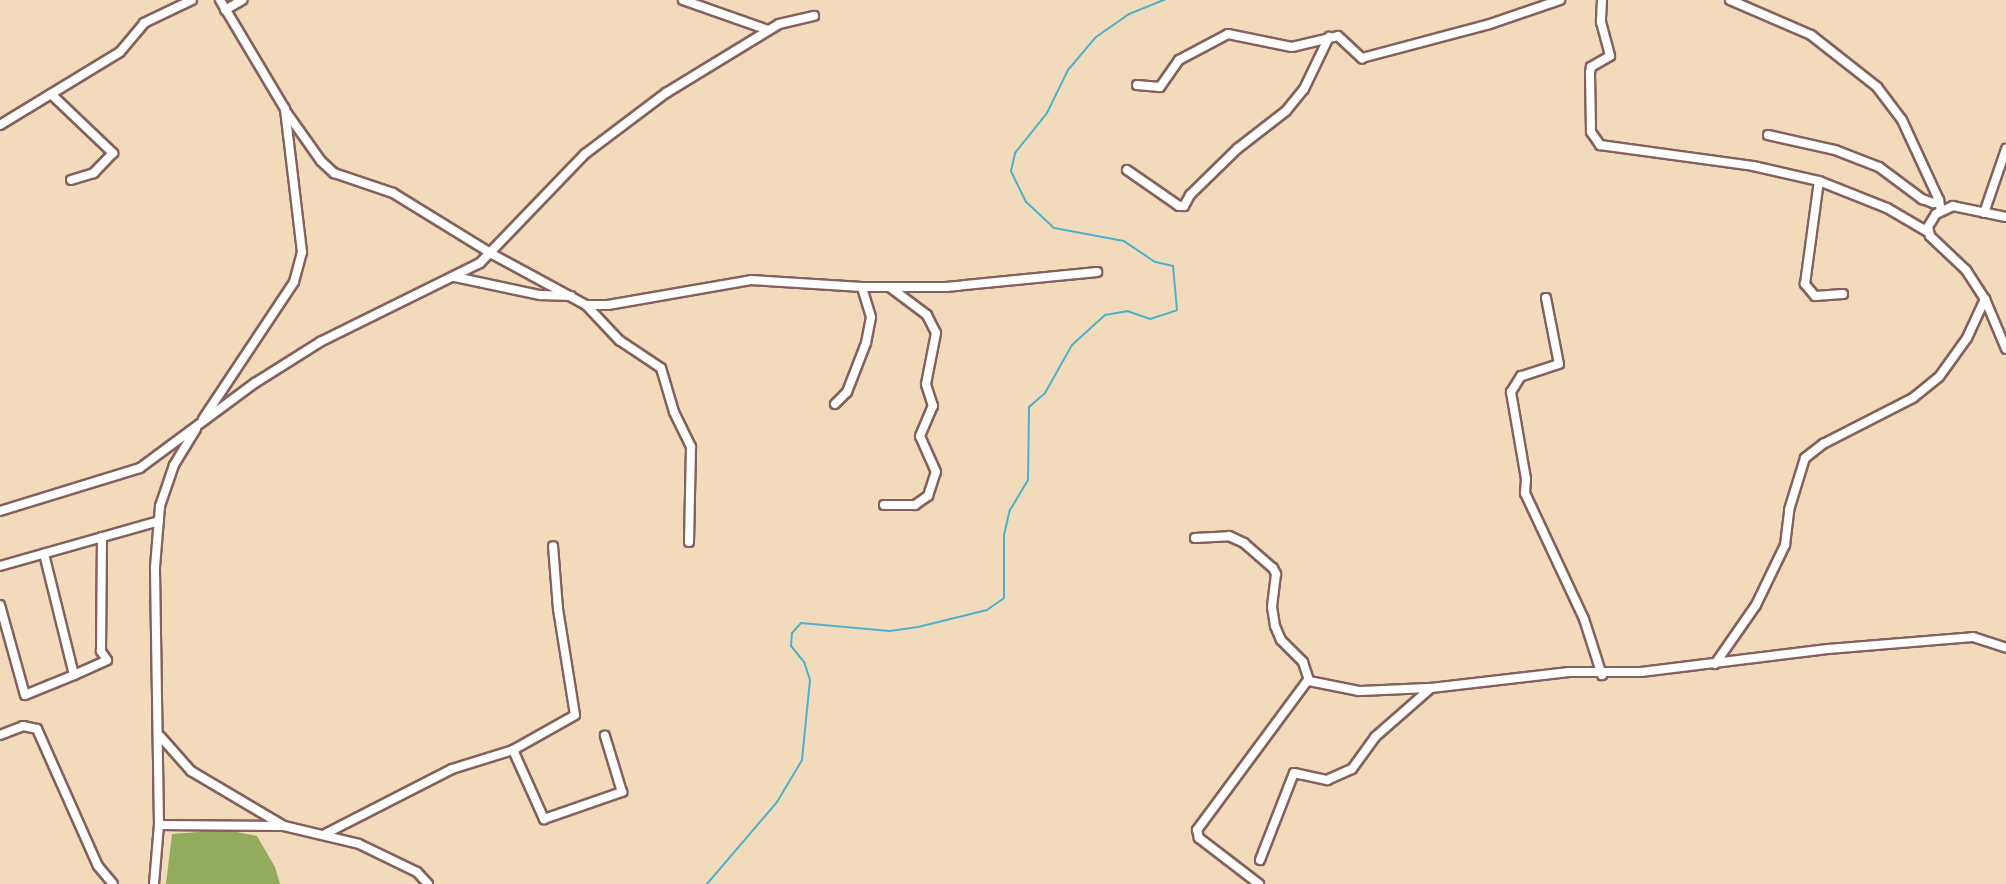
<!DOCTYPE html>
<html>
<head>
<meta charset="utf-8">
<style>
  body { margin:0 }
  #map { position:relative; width:2006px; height:884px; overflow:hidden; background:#f2dbbb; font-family:Mynerve,sans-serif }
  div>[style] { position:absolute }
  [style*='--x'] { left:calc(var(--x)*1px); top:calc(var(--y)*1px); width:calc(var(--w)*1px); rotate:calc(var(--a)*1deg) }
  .forest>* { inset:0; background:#93ab5c }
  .stream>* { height:2px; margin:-1px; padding:0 1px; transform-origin:1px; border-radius:1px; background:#4cb1cb }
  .roads { filter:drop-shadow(2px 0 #85615d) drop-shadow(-2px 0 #85615d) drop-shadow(0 2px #85615d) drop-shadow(0 -2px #85615d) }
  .minor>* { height:8px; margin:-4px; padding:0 4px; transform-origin:4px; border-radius:4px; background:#fff }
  span { translate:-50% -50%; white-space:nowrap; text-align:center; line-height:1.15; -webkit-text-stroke:4.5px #fcf5e5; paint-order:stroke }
</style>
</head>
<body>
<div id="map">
  <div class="forest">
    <i style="clip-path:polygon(226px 830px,257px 836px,275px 867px,280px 884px,166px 884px,172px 834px)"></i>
  </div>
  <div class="stream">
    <i style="--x:707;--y:884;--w:108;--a:-49.5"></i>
    <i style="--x:777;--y:802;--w:49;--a:-59.2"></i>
    <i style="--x:802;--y:760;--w:80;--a:-84.3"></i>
    <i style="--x:810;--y:680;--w:19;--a:-108"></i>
    <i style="--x:804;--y:662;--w:21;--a:-129"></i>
    <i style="--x:791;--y:646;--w:13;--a:-86"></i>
    <i style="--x:792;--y:633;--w:13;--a:-48"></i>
    <i style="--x:801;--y:623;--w:89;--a:5.1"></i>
    <i style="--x:890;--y:631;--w:28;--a:-8"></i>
    <i style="--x:918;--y:627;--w:71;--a:-13.8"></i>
    <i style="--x:987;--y:610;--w:21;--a:-35"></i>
    <i style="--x:1004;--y:598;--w:63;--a:-90"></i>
    <i style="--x:1004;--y:535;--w:26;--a:-77"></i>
    <i style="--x:1010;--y:510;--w:35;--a:-59"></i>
    <i style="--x:1028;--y:480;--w:73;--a:-89.2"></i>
    <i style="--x:1029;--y:407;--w:21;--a:-41"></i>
    <i style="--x:1045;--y:393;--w:55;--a:-60.6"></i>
    <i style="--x:1072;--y:345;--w:45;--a:-42.3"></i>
    <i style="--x:1105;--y:315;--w:22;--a:-10"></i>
    <i style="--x:1127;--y:311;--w:24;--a:19"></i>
    <i style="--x:1150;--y:319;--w:28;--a:-18"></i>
    <i style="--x:1177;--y:310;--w:44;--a:-95.2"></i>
    <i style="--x:1173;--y:266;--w:18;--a:-167"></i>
    <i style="--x:1155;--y:262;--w:37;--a:-146"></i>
    <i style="--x:1124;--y:241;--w:71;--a:-169.5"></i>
    <i style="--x:1054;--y:228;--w:38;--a:-137"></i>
    <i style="--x:1026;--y:202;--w:34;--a:-116"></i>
    <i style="--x:1011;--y:171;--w:18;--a:-77"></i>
    <i style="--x:1015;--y:153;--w:51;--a:-51.3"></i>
    <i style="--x:1047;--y:113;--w:48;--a:-64"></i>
    <i style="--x:1068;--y:70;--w:43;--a:-49.7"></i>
    <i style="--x:1096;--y:37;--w:40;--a:-34.9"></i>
    <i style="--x:1129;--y:14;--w:38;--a:-22"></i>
  </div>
  <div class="roads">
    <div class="minor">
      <i style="--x:683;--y:0;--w:90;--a:19.4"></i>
      <i style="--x:1602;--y:0;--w:22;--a:93"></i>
      <i style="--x:1601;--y:22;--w:35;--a:75"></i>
      <i style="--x:1610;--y:56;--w:22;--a:150"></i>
      <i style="--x:1591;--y:67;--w:6;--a:99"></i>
      <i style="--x:1590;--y:73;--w:59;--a:89"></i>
      <i style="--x:1591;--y:132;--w:16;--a:55"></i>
      <i style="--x:1600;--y:145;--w:154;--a:7.8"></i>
      <i style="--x:1753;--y:166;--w:68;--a:12.8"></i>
      <i style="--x:1730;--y:0;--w:88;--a:23.4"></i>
      <i style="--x:1811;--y:35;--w:84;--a:38.2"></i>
      <i style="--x:1877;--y:87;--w:41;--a:52.9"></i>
      <i style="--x:1902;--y:120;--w:88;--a:65.2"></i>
      <i style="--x:225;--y:10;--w:20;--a:-30"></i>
      <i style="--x:1137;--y:85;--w:23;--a:5"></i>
      <i style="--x:1160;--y:87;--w:33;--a:-55"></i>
      <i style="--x:1179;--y:60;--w:55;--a:-28"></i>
      <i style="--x:1228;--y:34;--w:65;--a:11.5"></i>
      <i style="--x:1292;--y:47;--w:47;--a:-13.4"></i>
      <i style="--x:1338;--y:36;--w:33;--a:43"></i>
      <i style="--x:1362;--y:58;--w:132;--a:-14.9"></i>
      <i style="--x:1490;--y:24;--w:74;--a:-18.9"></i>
      <i style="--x:51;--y:94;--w:86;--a:43.6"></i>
      <i style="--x:113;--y:153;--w:28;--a:134"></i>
      <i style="--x:94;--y:173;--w:24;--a:163"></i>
      <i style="--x:287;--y:113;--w:59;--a:54.7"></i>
      <i style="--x:321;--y:161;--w:18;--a:43"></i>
      <i style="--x:334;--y:173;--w:62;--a:18.7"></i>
      <i style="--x:393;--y:193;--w:116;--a:31.6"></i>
      <i style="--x:492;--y:254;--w:107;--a:28.5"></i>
      <i style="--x:586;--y:305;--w:22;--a:0"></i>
      <i style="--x:608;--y:305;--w:145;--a:-9.9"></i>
      <i style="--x:751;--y:280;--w:111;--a:3.6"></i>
      <i style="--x:862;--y:287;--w:84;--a:0"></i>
      <i style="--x:946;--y:287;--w:152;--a:-5.7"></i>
      <i style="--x:0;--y:125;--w:140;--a:-31.3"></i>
      <i style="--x:120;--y:52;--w:38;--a:-50"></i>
      <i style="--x:144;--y:23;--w:53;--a:-25.6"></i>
      <i style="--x:1768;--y:135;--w:69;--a:12.6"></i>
      <i style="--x:1835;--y:150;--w:47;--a:21.1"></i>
      <i style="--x:1879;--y:167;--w:54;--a:36.7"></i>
      <i style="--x:1922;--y:199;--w:12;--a:20"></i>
      <i style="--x:1933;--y:203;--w:7;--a:-27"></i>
      <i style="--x:1939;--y:200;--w:11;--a:80"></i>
      <i style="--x:1127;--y:170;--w:63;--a:34.7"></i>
      <i style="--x:1179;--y:206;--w:5;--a:0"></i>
      <i style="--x:1184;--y:206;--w:13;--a:-61"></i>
      <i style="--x:1190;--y:195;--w:66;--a:-44.4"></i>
      <i style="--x:1237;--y:149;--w:62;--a:-37.8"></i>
      <i style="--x:1286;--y:111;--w:28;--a:-51"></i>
      <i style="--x:1304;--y:89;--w:58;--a:-64.3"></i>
      <i style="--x:1984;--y:213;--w:68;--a:-71"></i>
      <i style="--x:2006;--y:217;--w:54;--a:-168.3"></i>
      <i style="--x:1953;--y:206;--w:19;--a:155"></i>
      <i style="--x:1936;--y:214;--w:15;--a:122"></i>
      <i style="--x:1928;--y:227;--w:9;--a:77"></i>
      <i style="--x:1930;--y:236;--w:50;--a:43.4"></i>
      <i style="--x:1966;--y:270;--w:35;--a:57"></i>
      <i style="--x:1985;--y:299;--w:54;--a:67.2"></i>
      <i style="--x:455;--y:277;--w:87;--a:12"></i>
      <i style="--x:540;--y:295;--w:31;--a:2"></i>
      <i style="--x:1843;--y:294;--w:28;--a:176"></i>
      <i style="--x:1815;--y:296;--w:16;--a:-130"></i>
      <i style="--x:1805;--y:284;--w:104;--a:-82.3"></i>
      <i style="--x:1819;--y:181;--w:73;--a:21.7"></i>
      <i style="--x:1887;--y:208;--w:48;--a:30.3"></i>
      <i style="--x:1546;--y:298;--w:67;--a:78.9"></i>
      <i style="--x:1559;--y:364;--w:40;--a:162"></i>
      <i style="--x:1521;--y:376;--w:19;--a:122"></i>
      <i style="--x:1511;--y:392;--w:88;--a:80.2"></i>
      <i style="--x:1526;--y:479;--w:14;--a:94"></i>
      <i style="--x:1525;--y:493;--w:139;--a:64.9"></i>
      <i style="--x:1584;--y:619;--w:59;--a:72.2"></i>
      <i style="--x:587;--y:306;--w:47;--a:46.7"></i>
      <i style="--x:619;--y:340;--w:50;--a:33.7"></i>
      <i style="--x:661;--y:368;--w:46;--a:73.5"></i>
      <i style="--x:674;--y:412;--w:39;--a:64"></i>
      <i style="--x:691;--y:447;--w:95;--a:91.2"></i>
      <i style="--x:835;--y:404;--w:17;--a:-45"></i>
      <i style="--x:847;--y:392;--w:53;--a:-68.8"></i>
      <i style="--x:866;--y:343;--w:26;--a:-79"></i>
      <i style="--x:871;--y:317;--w:31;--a:-107"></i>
      <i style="--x:203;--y:419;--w:164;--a:-56.4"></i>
      <i style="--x:294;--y:282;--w:31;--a:-75"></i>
      <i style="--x:302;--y:252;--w:144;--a:-96.8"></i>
      <i style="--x:285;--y:109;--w:127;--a:-120.8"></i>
      <i style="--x:884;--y:505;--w:31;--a:0"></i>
      <i style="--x:915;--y:505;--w:16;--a:-35"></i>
      <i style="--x:928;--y:496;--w:25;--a:-72"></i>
      <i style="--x:936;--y:472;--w:39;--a:-114"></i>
      <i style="--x:920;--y:436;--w:33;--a:-67"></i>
      <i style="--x:933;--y:406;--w:23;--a:-108"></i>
      <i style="--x:926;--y:384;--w:52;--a:-78.9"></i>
      <i style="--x:936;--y:333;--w:20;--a:-117"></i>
      <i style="--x:927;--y:315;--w:45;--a:-143.1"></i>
      <i style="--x:0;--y:511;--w:146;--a:-17.1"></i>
      <i style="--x:140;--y:468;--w:143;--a:-36.5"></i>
      <i style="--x:255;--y:383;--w:77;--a:-32.2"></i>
      <i style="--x:320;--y:342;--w:178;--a:-26.3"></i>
      <i style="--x:480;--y:263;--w:151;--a:-46.1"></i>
      <i style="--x:585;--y:154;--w:101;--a:-37"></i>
      <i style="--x:666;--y:93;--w:132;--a:-31.4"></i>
      <i style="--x:779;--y:24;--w:36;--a:-13"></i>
      <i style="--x:1195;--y:538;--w:34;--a:-3"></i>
      <i style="--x:1229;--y:536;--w:17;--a:25"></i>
      <i style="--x:1244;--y:543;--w:38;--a:41"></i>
      <i style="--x:1273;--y:568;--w:7;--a:63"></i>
      <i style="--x:1276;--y:574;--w:33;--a:97"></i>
      <i style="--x:1272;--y:607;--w:19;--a:81"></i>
      <i style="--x:1275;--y:626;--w:15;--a:67"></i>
      <i style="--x:1281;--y:640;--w:31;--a:45"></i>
      <i style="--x:1303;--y:662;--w:20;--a:72"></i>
      <i style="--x:1309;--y:681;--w:51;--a:11.3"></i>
      <i style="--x:1359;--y:691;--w:71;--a:-2.4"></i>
      <i style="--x:0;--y:566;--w:165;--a:-15.8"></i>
      <i style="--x:0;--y:605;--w:93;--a:74.5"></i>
      <i style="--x:25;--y:695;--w:53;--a:-22.2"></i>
      <i style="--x:74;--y:675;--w:125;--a:-103.9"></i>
      <i style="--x:1715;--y:664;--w:72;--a:-55.2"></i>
      <i style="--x:1756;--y:605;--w:67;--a:-64.2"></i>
      <i style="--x:1785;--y:545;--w:35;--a:-83"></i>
      <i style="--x:1789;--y:510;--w:54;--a:-72.9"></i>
      <i style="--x:1805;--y:458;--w:23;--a:-38"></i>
      <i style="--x:1823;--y:444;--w:101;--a:-27.1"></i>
      <i style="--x:1913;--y:398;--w:33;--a:-39"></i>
      <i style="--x:1939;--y:377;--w:48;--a:-54.3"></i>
      <i style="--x:1967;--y:338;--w:43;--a:-65.2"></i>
      <i style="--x:74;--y:675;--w:36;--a:-24"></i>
      <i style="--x:107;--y:660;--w:11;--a:-124"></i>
      <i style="--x:101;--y:651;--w:114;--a:-89.5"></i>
      <i style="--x:0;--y:735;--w:25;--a:-21"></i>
      <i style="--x:23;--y:726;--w:14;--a:12"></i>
      <i style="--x:37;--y:729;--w:150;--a:66"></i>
      <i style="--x:98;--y:866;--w:23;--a:50"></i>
      <i style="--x:160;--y:736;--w:47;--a:48.5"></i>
      <i style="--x:191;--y:771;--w:108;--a:30.6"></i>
      <i style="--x:284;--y:826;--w:77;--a:13.5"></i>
      <i style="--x:359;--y:844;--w:64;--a:25.8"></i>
      <i style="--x:417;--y:872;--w:16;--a:47"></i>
      <i style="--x:513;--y:750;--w:76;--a:65.8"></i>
      <i style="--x:544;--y:819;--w:83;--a:-19.1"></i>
      <i style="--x:622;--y:792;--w:59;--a:-106.9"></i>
      <i style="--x:159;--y:825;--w:123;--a:0.5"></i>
      <i style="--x:325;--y:834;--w:143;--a:-27.1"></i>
      <i style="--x:452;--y:769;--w:64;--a:-17.3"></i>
      <i style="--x:513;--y:750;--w:71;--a:-29.4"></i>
      <i style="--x:575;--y:715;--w:107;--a:-99.1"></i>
      <i style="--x:558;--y:609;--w:63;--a:-94.5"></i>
      <i style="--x:1260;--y:860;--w:93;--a:-68.7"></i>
      <i style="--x:1294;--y:773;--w:34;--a:12"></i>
      <i style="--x:1327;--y:780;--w:27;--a:-24"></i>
      <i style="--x:1352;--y:769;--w:39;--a:-54"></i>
      <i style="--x:1375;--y:737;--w:74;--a:-41.2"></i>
      <i style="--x:1431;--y:688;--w:139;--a:-6.6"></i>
      <i style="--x:1569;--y:672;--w:72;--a:0"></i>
      <i style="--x:1641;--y:672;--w:188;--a:-7"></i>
      <i style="--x:1828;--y:649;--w:145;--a:-4.7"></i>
      <i style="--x:1973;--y:637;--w:35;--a:18"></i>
      <i style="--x:154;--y:884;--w:59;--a:-85.2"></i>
      <i style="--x:159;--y:825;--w:258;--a:-90.9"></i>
      <i style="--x:155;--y:567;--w:61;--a:-85.3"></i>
      <i style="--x:160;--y:506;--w:43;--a:-71.1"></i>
      <i style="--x:174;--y:465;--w:42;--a:-58.6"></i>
      <i style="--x:1259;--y:884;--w:76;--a:-142.5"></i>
      <i style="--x:1199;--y:838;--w:8;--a:-104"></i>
      <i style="--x:1197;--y:830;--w:187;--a:-53.5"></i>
    </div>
  </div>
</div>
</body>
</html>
